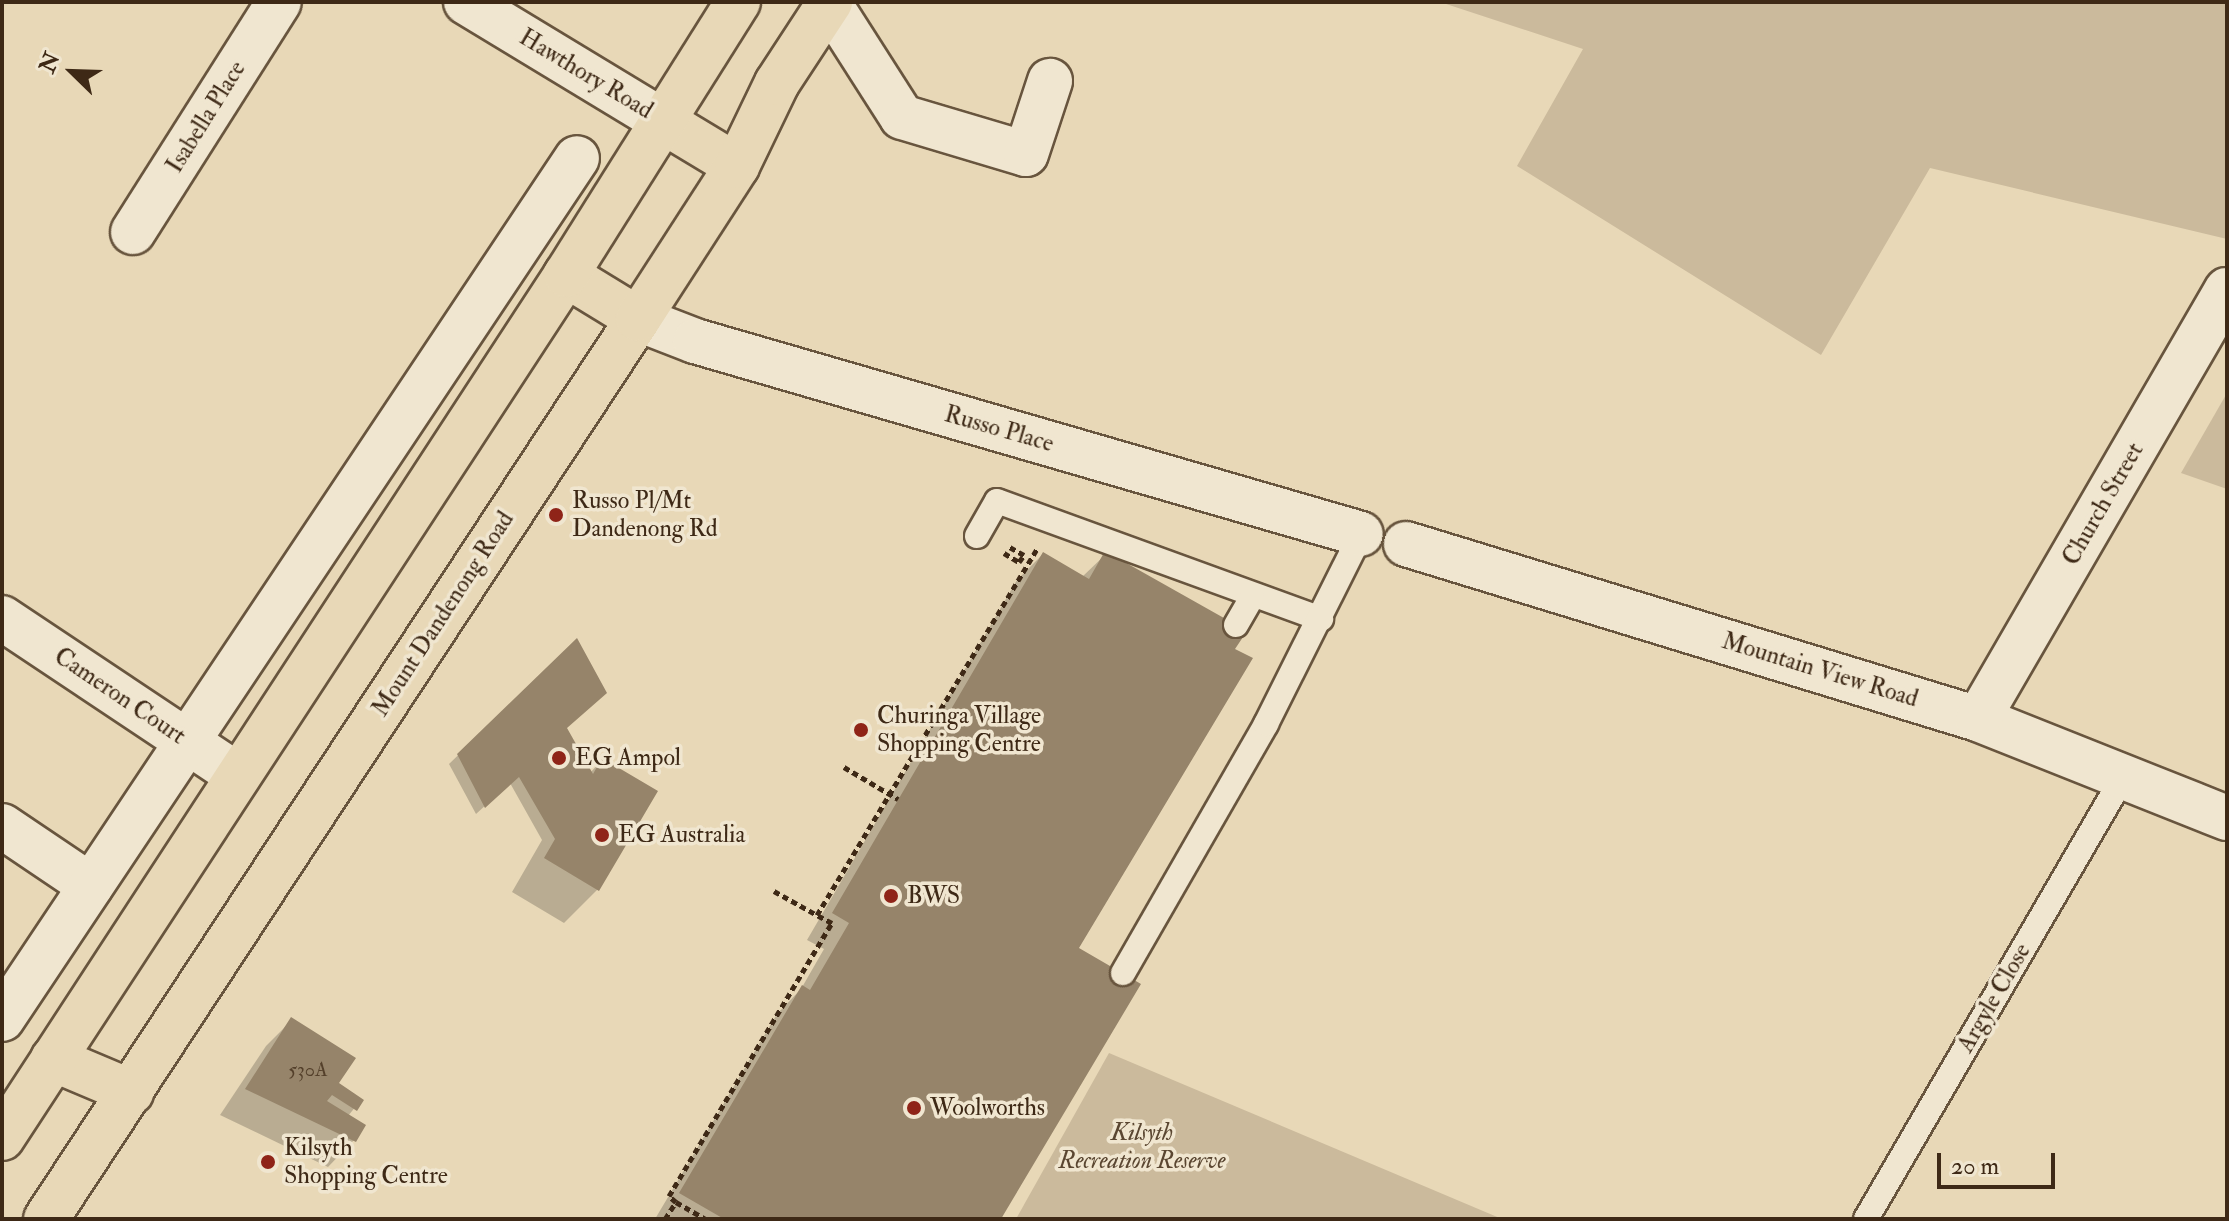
<!DOCTYPE html>
<html>
<head>
<meta charset="utf-8">
<style>
  body { margin:0 }
  #map { position:relative; width:2229px; height:1221px; overflow:hidden; background:#e8d8b7; font-family:"IM FELL Double Pica",serif }
  div>[style] { position:absolute }
  [style*='--x'] { left:calc(var(--x)*1px); top:calc(var(--y)*1px); width:calc(var(--w)*1px); rotate:calc(var(--a)*1deg) }
  .green>* { inset:0; background:#cbba9c }
  .shadow>* { inset:0; background:#0003 }
  .building>* { inset:0; background:#96846a }
  .path>* { height:5px; margin-top:-2.5px; transform-origin:0; background:repeating-linear-gradient(90deg,#3e2916 0 6px,transparent 0 10px) }
  .roads { filter:drop-shadow(2px 0 #68553e) drop-shadow(-2px 0 #68553e) drop-shadow(0 2px #68553e) drop-shadow(0 -2px #68553e) }
  .service>* { height:24px; margin:-12px; padding:0 12px; transform-origin:12px; border-radius:12px; background:#f0e6d0 }
  .minor>* { height:44px; margin:-22px; padding:0 22px; transform-origin:22px; border-radius:22px; background:#f0e6d0 }
  .secondary>* { height:44px; margin:-22px; padding:0 22px; transform-origin:22px; border-radius:22px; background:#f0e6d0 }
  .primary>* { height:44px; margin:-22px; padding:0 22px; transform-origin:22px; border-radius:22px; background:#e8d8b7 }
  .dots>* { width:22px; height:22px; translate:-50% -50%; box-sizing:border-box; border:4px solid #f0e6d0; border-radius:50% }
  span { translate:-50% -50%; white-space:nowrap; text-align:center; line-height:1.15; -webkit-text-stroke:7px #f0e6d0; paint-order:stroke }
  .number-label { font-size:20px; color:#54402b }
  .number-label span { -webkit-text-stroke-width:0 }
  .street-label { font-size:24px; color:#3e2916 }
  .poi-label { font-size:24px; color:#3e2916 }
  .left { translate:0 -50%; text-align:left }
  .park-label { font-size:24px; color:#5a4631; font-style:italic }
  .frame { position:absolute; inset:0; border:4px solid #3e2916; pointer-events:none }
  .north { position:absolute; left:32px; top:32px; width:80px; height:80px; -webkit-text-stroke:6px #f0e6d0; paint-order:stroke; rotate:293deg; font-size:22px; font-weight:700; line-height:32px; text-align:center; color:#3e2916 }
  .north::after { content:''; display:block; margin:auto; width:28px; height:36px; background:#3e2916; clip-path:polygon(50% 0,100% 100%,50% 72%,0 100%) }
  .scale { position:absolute; left:1937px; top:1153px; width:118px; height:36px; box-sizing:border-box; border:4px solid #3e2916; border-top:0; padding-left:10px; font-size:24px; line-height:28px; white-space:nowrap; color:#3e2916; -webkit-text-stroke:6px #f0e6d0; paint-order:stroke }
</style>
</head>
<body>
<div id="map">
  <div class="green">
    <i style="clip-path:polygon(1440px 2px,2227px 2px,2227px 239px,1930px 168px,1821px 355px,1517px 166px,1583px 49px)"></i>
    <i style="clip-path:polygon(2227px 393px,2227px 489px,2181px 473px)"></i>
    <i style="clip-path:polygon(1109px 1053px,1502px 1219px,1016px 1219px)"></i>
  </div>
  <div class="shadow">
    <i style="clip-path:polygon(1043px 554px,1082px 577px,1106px 554px,1077px 948px,999px 1219px,655px 1219px,777px 1014px,801px 989px,824px 949px,807px 940px,1017px 580px)"></i>
    <i style="clip-path:polygon(576px 641px,565px 728px,590px 773px,602px 760px,598px 889px,564px 923px,512px 892px,542px 840px,510px 783px,476px 814px,449px 764px)"></i>
    <i style="clip-path:polygon(292px 1020px,336px 1084px,361px 1100px,348px 1116px,354px 1140px,328px 1167px,220px 1115px,266px 1046px)"></i>
  </div>
  <div class="building">
    <i style="clip-path:polygon(1105px 551px,1247px 631px,1235px 649px,1253px 658px,1079px 948px,1141px 984px,1001px 1219px,724px 1219px,679px 1193px,802px 985px,810px 990px,849px 923px,832px 913px,1043px 552px,1089px 579px)"></i>
    <i style="clip-path:polygon(577px 638px,607px 693px,567px 728px,593px 774px,602px 758px,658px 791px,599px 891px,544px 858px,555px 839px,519px 777px,485px 808px,457px 754px)"></i>
    <i style="clip-path:polygon(291px 1017px,356px 1058px,339px 1083px,364px 1100px,357px 1111px,332px 1095px,327px 1101px,366px 1125px,356px 1142px,245px 1089px)"></i>
  </div>
  <div class="path">
    <i style="--x:1004;--y:553;--w:17;--a:31"></i>
    <i style="--x:1019;--y:562;--w:9;--a:-54"></i>
    <i style="--x:1024;--y:555;--w:18;--a:-151"></i>
    <i style="--x:844;--y:767;--w:63;--a:30.7"></i>
    <i style="--x:774;--y:891;--w:49;--a:29.2"></i>
    <i style="--x:676;--y:1202;--w:34;--a:30"></i>
    <i style="--x:665;--y:1219;--w:20;--a:-57"></i>
    <i style="--x:676;--y:1202;--w:9;--a:-139"></i>
    <i style="--x:669;--y:1196;--w:318;--a:-59.2"></i>
    <i style="--x:832;--y:923;--w:17;--a:-152"></i>
    <i style="--x:817;--y:915;--w:427;--a:-59"></i>
  </div>
  <div class="roads">
    <div class="service">
      <i style="--x:977;--y:536;--w:40;--a:-60.3"></i>
      <i style="--x:997;--y:501;--w:345;--a:20"></i>
      <i style="--x:1236;--y:625;--w:32;--a:-60"></i>
      <i style="--x:1123;--y:973;--w:287;--a:-60.1"></i>
      <i style="--x:1266;--y:724;--w:212;--a:-63.4"></i>
      <i style="--x:1866;--y:1219;--w:511;--a:-59.82"></i>
    </div>
    <div class="minor">
      <i style="--x:829;--y:3;--w:135;--a:57.4"></i>
      <i style="--x:902;--y:117;--w:129;--a:16.6"></i>
      <i style="--x:1026;--y:154;--w:77;--a:-71.8"></i>
      <i style="--x:133;--y:232;--w:272;--a:-57.6"></i>
      <i style="--x:638;--y:319;--w:61;--a:21.1"></i>
      <i style="--x:695;--y:341;--w:693;--a:16.16"></i>
      <i style="--x:1406;--y:544;--w:598;--a:17.01"></i>
      <i style="--x:1978;--y:719;--w:268;--a:21.7"></i>
      <i style="--x:2;--y:618;--w:283;--a:33.7"></i>
      <i style="--x:1978;--y:719;--w:496;--a:-59.9"></i>
      <i style="--x:2;--y:826;--w:107;--a:34"></i>
      <i style="--x:2;--y:1019;--w:1035;--a:-56.26"></i>
    </div>
    <div class="secondary">
      <i style="--x:466;--y:2;--w:232;--a:31.2"></i>
    </div>
    <div class="primary">
      <i style="--x:664;--y:122;--w:85;--a:31.1"></i>
      <i style="--x:566;--y:275;--w:84;--a:31.4"></i>
      <i style="--x:53;--y:1059;--w:85;--a:22.9"></i>
      <i style="--x:2;--y:1138;--w:1031;--a:-56.83"></i>
      <i style="--x:566;--y:275;--w:323;--a:-57.8"></i>
      <i style="--x:46;--y:1219;--w:1077;--a:-56.66"></i>
      <i style="--x:638;--y:319;--w:182;--a:-57.1"></i>
      <i style="--x:737;--y:166;--w:92;--a:-64.3"></i>
      <i style="--x:777;--y:83;--w:97;--a:-56.8"></i>
    </div>
  </div>
  <div class="dots">
    <i style="left:556px;top:515px;background:#8f2418"></i>
    <i style="left:861px;top:730px;background:#8f2418"></i>
    <i style="left:559px;top:758px;background:#8f2418"></i>
    <i style="left:602px;top:835px;background:#8f2418"></i>
    <i style="left:891px;top:896px;background:#8f2418"></i>
    <i style="left:914px;top:1108px;background:#8f2418"></i>
    <i style="left:268px;top:1162px;background:#8f2418"></i>
  </div>
  <div class="number-label">
    <span style="left:308px;top:1069px">530A</span>
  </div>
  <div class="street-label">
    <span style="left:586px;top:74px;rotate:31deg">Hawthory Road</span>
    <span style="left:206px;top:117px;rotate:-58deg">Isabella Place</span>
    <span style="left:999px;top:429px;rotate:16deg">Russo Place</span>
    <span style="left:2103px;top:504px;rotate:-60deg">Church Street</span>
    <span style="left:443px;top:614px;rotate:-57deg">Mount Dandenong Road</span>
    <span style="left:1820px;top:670px;rotate:17deg">Mountain View Road</span>
    <span style="left:120px;top:696px;rotate:34deg">Cameron Court</span>
    <span style="left:1994px;top:998px;rotate:-60deg">Argyle Close</span>
  </div>
  <div class="poi-label">
    <span class="left" style="left:572px;top:515px">Russo Pl/Mt<br>Dandenong Rd</span>
    <span class="left" style="left:877px;top:730px">Churinga Village<br>Shopping Centre</span>
    <span class="left" style="left:575px;top:758px">EG Ampol</span>
    <span class="left" style="left:618px;top:835px">EG Australia</span>
    <span class="left" style="left:907px;top:896px">BWS</span>
    <span class="left" style="left:930px;top:1108px">Woolworths</span>
    <span class="left" style="left:284px;top:1162px">Kilsyth<br>Shopping Centre</span>
  </div>
  <div class="park-label">
    <span style="left:1142px;top:1147px">Kilsyth<br>Recreation Reserve</span>
  </div>
  <div class="frame"></div>
  <div class="north">N</div>
  <div class="scale">20 m</div>
</div>
</body>
</html>
